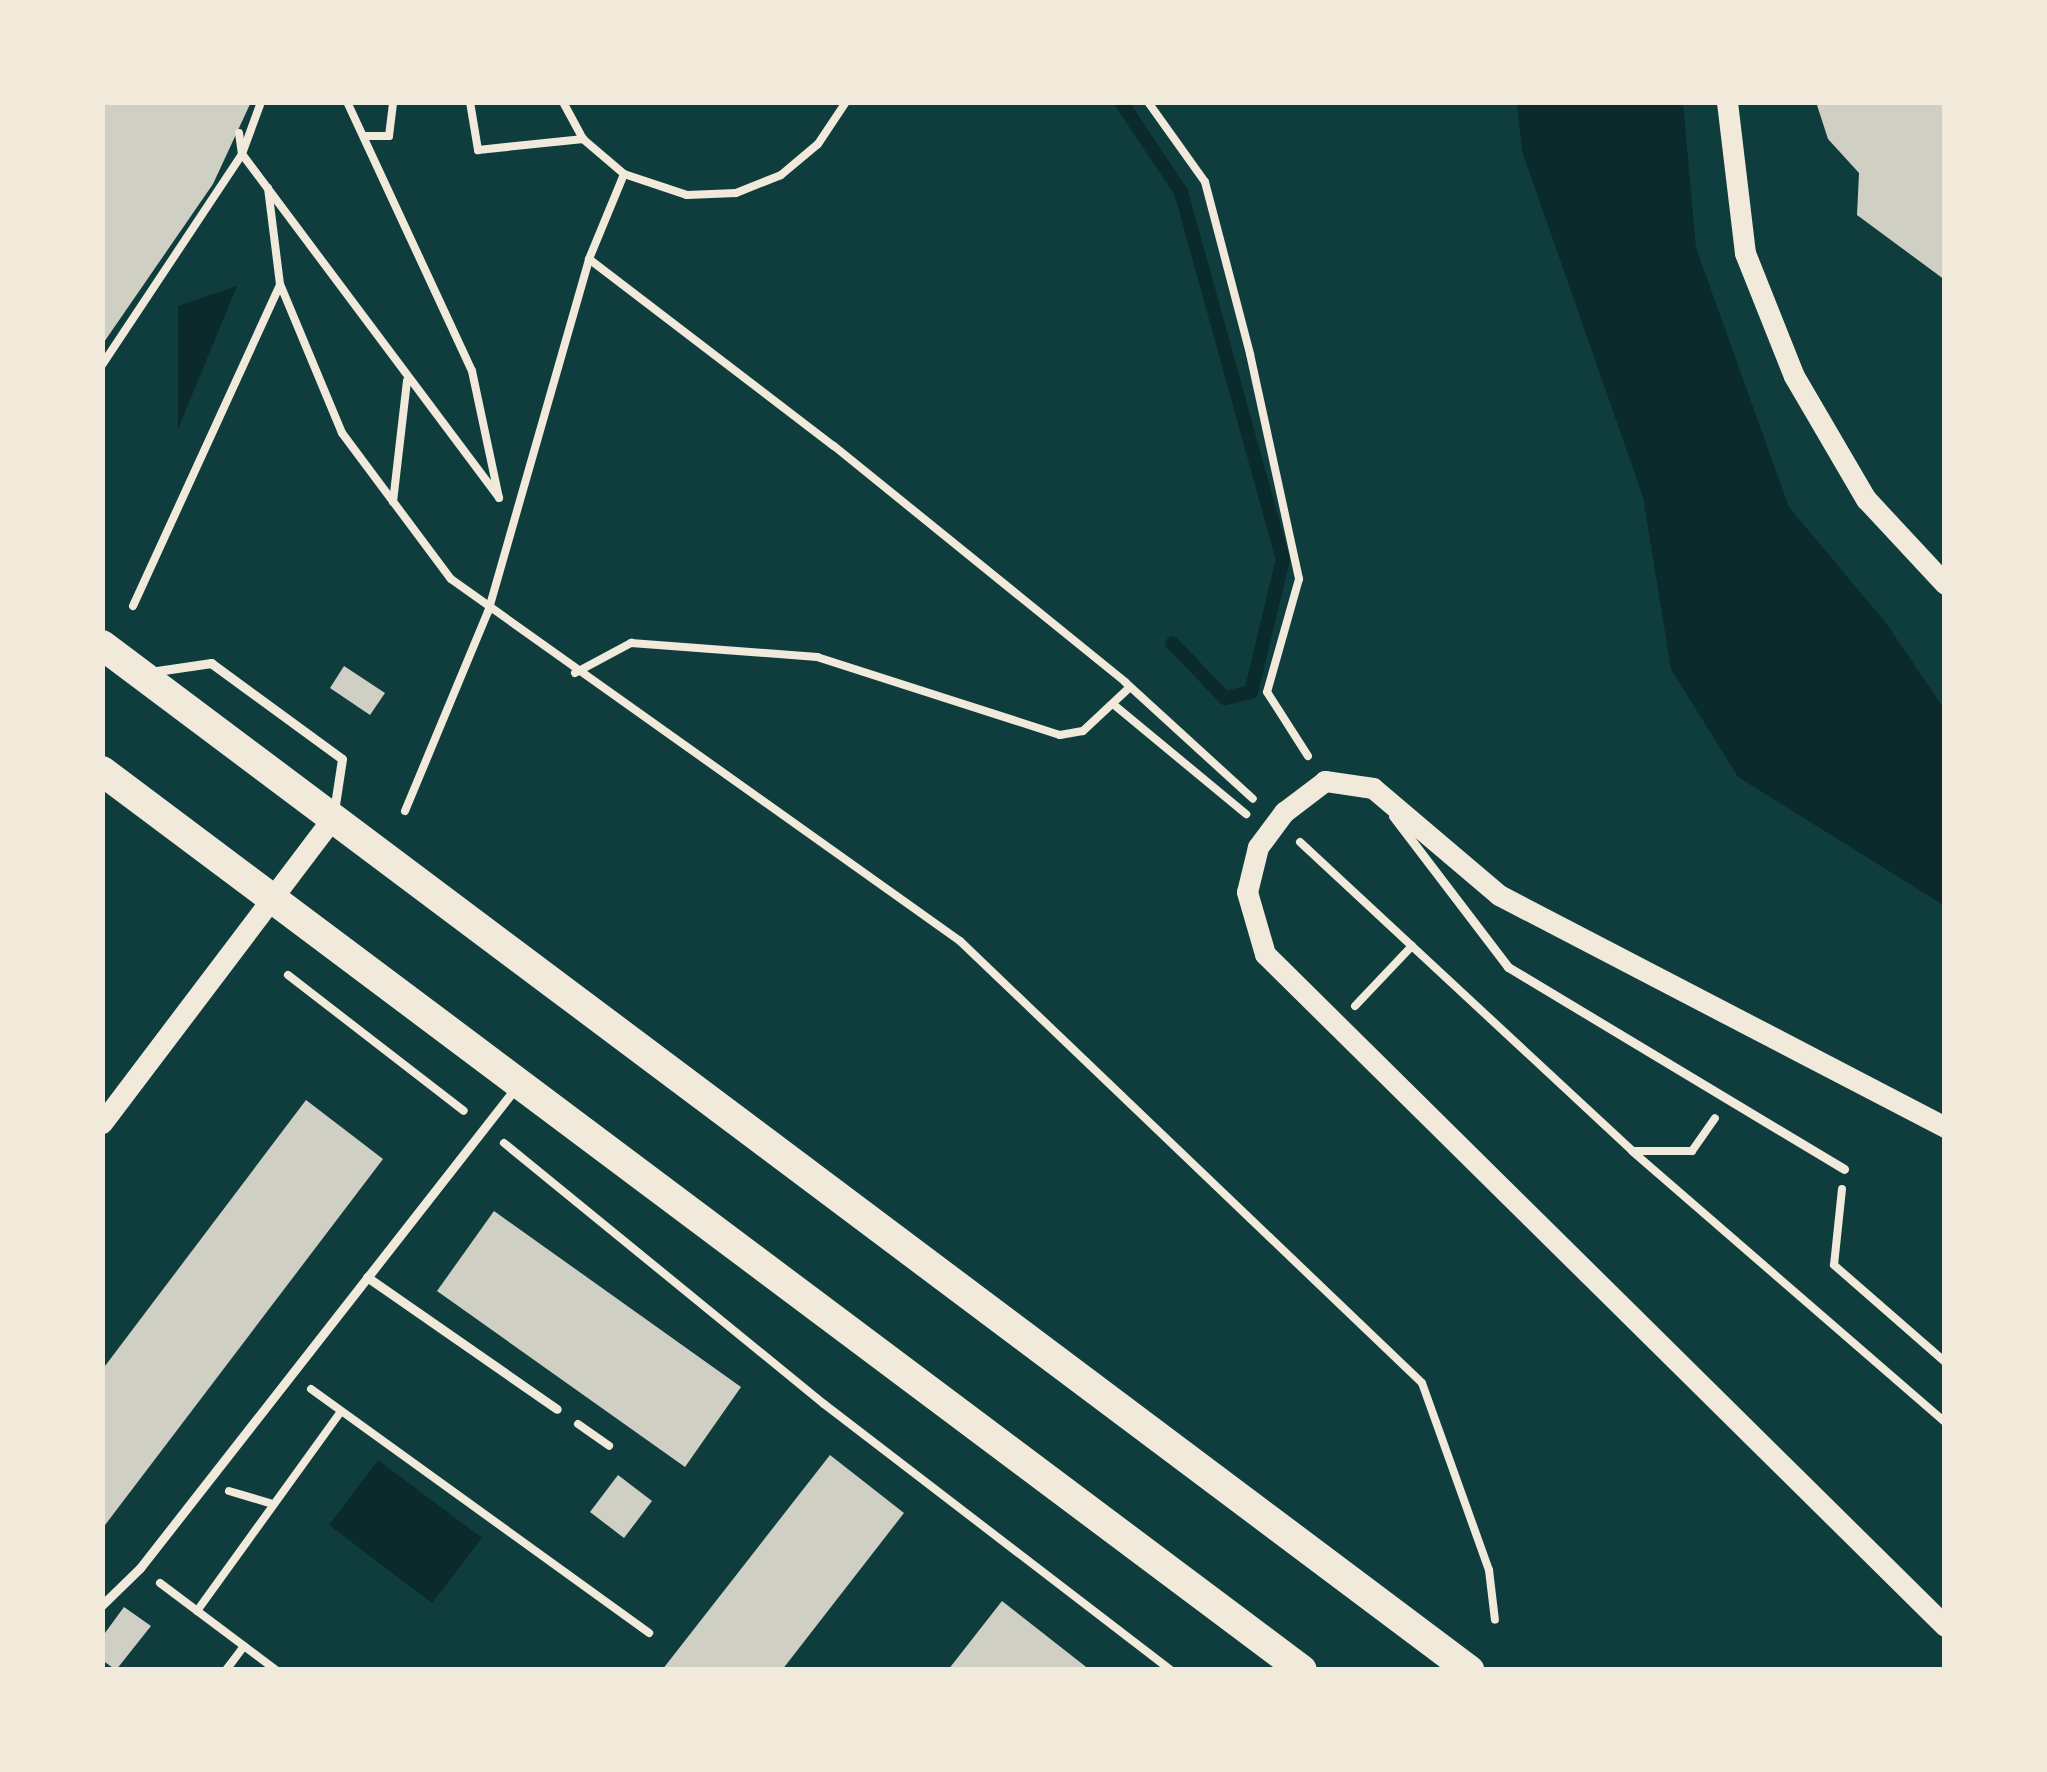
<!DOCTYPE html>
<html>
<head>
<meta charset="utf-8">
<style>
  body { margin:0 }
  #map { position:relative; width:2047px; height:1772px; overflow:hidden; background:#0f3d3e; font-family:Georgia,serif }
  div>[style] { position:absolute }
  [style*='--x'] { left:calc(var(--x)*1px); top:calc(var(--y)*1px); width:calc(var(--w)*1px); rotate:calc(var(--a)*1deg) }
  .water>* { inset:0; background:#0a2a2b }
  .stream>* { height:14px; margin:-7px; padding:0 7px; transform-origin:7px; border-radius:7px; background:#0a2a2b }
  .building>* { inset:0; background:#cfcfc3 }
  .path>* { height:8px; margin:-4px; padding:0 4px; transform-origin:4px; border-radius:4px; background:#f1e9da }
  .service>* { height:9px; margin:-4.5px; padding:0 4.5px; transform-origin:4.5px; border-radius:4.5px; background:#f1e9da }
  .tertiary>* { height:21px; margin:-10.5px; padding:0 10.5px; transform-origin:10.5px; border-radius:10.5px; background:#f1e9da }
  .primary>* { height:30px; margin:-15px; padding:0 15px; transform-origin:15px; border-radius:15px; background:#f1e9da }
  span { translate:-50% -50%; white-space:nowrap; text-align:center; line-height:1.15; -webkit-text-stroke:12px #f1e9da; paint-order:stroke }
  .frame { position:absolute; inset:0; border:105px solid #f1e9da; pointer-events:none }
</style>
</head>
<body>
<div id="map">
  <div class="water">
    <i style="clip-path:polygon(1517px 102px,1683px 102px,1696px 248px,1789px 507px,1886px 623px,1945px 710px,1945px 906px,1738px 777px,1671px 669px,1643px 497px,1522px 151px)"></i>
    <i style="clip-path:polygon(237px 286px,178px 429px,178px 306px)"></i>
    <i style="clip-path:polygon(378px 1460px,482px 1538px,432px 1603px,329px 1525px)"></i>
  </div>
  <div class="stream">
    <i style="--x:1121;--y:102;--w:108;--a:56.3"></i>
    <i style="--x:1181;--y:192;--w:381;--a:74.5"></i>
    <i style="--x:1283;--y:559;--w:137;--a:103.5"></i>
    <i style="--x:1251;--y:692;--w:27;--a:167"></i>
    <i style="--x:1225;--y:698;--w:76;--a:-133.9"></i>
  </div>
  <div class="building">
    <i style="clip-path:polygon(102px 102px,251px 102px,213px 184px,102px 345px)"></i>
    <i style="clip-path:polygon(1816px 102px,1945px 102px,1945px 280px,1857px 215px,1859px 173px,1828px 139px)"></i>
    <i style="clip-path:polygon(344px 666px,385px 693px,370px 715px,330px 688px)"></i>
    <i style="clip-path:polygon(306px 1100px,383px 1159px,102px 1529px,102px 1370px)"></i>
    <i style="clip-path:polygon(494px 1211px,741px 1387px,685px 1467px,437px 1291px)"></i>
    <i style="clip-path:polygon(830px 1455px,904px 1513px,782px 1670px,662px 1670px)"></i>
    <i style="clip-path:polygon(618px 1475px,652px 1501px,624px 1538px,590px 1512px)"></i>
    <i style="clip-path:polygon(1002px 1601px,1090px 1670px,948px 1670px)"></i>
    <i style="clip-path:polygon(124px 1607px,151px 1626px,116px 1670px,102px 1660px,102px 1637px)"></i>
  </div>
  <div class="path">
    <i style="--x:470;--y:102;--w:49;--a:80.5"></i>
    <i style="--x:478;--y:150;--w:106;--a:-6"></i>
    <i style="--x:563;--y:102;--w:42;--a:61.6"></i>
    <i style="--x:583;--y:139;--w:54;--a:40.5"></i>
    <i style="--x:624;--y:174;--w:66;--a:18.4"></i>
    <i style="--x:687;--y:195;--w:49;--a:-2.3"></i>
    <i style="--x:736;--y:193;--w:48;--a:-21.8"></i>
    <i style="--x:781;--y:175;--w:48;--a:-40"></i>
    <i style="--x:818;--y:144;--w:50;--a:-56.3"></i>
    <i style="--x:1148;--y:102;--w:98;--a:54.5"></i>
    <i style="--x:1205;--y:182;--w:178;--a:75.3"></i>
    <i style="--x:1250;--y:354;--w:230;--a:77.7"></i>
    <i style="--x:1299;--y:579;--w:117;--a:105.8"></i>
    <i style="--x:1267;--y:692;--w:76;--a:57.4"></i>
    <i style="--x:239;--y:133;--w:21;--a:82"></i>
    <i style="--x:242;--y:154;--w:429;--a:53.2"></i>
    <i style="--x:499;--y:498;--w:130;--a:-102"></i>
    <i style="--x:472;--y:371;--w:297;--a:-114.9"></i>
    <i style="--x:365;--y:136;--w:24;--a:0"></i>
    <i style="--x:389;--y:136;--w:34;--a:-83"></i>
    <i style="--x:268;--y:188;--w:97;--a:82.9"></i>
    <i style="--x:280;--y:284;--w:161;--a:67.4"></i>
    <i style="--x:342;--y:433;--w:182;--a:53.3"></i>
    <i style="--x:451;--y:579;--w:625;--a:35.42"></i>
    <i style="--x:960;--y:941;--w:639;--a:43.73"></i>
    <i style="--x:1422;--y:1383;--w:199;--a:70.3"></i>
    <i style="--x:1489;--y:1570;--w:50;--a:83.2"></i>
    <i style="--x:589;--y:259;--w:308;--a:37.4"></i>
    <i style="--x:834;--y:446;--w:375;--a:39"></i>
    <i style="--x:1125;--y:682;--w:173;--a:42.4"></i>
    <i style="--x:102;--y:365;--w:253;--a:-56.4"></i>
    <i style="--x:242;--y:154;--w:55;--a:-69.9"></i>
    <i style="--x:393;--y:502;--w:122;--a:-83.4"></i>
    <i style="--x:133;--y:606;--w:353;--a:-65.4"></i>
    <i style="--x:575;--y:673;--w:64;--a:-28.2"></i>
    <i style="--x:631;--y:643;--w:187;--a:4.3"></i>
    <i style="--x:817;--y:657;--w:255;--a:17.8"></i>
    <i style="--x:1060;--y:735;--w:23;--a:-10"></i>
    <i style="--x:1083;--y:731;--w:64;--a:-43.1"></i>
    <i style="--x:1113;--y:704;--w:173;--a:39.6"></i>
    <i style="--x:405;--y:811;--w:216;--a:-67.4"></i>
    <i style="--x:488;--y:612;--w:367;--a:-74"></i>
    <i style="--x:589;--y:259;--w:92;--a:-67.6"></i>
    <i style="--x:1300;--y:842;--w:454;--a:42.9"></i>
    <i style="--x:1632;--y:1151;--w:414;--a:40.9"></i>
    <i style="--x:288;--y:975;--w:222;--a:37.7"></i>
    <i style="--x:1355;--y:1006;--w:83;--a:-46.5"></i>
    <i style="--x:504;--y:1143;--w:413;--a:39.2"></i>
    <i style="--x:824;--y:1404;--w:437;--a:37.5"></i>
    <i style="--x:1633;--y:1151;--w:59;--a:0"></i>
    <i style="--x:1692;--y:1151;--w:40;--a:-55.1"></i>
    <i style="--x:1842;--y:1189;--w:76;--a:96"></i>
    <i style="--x:1834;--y:1265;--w:147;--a:41.1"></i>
    <i style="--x:311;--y:1389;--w:417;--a:35.8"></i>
    <i style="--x:578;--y:1424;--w:38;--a:35"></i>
    <i style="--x:229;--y:1491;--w:46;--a:16.5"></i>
    <i style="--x:160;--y:1583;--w:145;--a:36.9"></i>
    <i style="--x:197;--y:1611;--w:246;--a:-54.2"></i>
    <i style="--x:226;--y:1670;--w:30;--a:-53"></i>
  </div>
  <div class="service">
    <i style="--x:150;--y:672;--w:62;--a:-8.4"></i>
    <i style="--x:211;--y:663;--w:162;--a:36.2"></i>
    <i style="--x:342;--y:759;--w:53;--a:98.7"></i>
    <i style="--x:1393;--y:816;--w:190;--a:52.7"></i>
    <i style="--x:1508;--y:967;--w:392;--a:31"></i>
    <i style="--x:367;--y:1277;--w:231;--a:34.8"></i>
    <i style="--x:102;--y:1605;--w:53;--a:-44.2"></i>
    <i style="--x:140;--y:1568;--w:607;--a:-51.96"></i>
  </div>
  <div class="tertiary">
    <i style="--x:1727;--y:102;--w:152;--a:83.2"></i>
    <i style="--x:1745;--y:253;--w:132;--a:68.3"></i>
    <i style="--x:1794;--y:376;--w:143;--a:59.7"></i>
    <i style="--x:1866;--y:499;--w:116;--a:47.1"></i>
    <i style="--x:102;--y:1123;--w:385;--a:-52.9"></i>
    <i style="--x:1945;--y:1127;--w:503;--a:-152.52"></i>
    <i style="--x:1499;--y:895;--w:165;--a:-139.7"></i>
    <i style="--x:1373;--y:788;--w:49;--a:-171.7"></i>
    <i style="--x:1325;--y:781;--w:51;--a:142.9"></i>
    <i style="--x:1284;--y:812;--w:44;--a:126.6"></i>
    <i style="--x:1258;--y:847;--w:46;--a:103.7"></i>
    <i style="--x:1247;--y:892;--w:65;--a:73.8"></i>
    <i style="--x:1265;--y:954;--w:956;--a:44.66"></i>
  </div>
  <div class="primary">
    <i style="--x:102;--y:645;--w:1709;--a:36.86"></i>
    <i style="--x:102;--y:771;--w:1499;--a:36.84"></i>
  </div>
  <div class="frame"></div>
</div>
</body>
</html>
